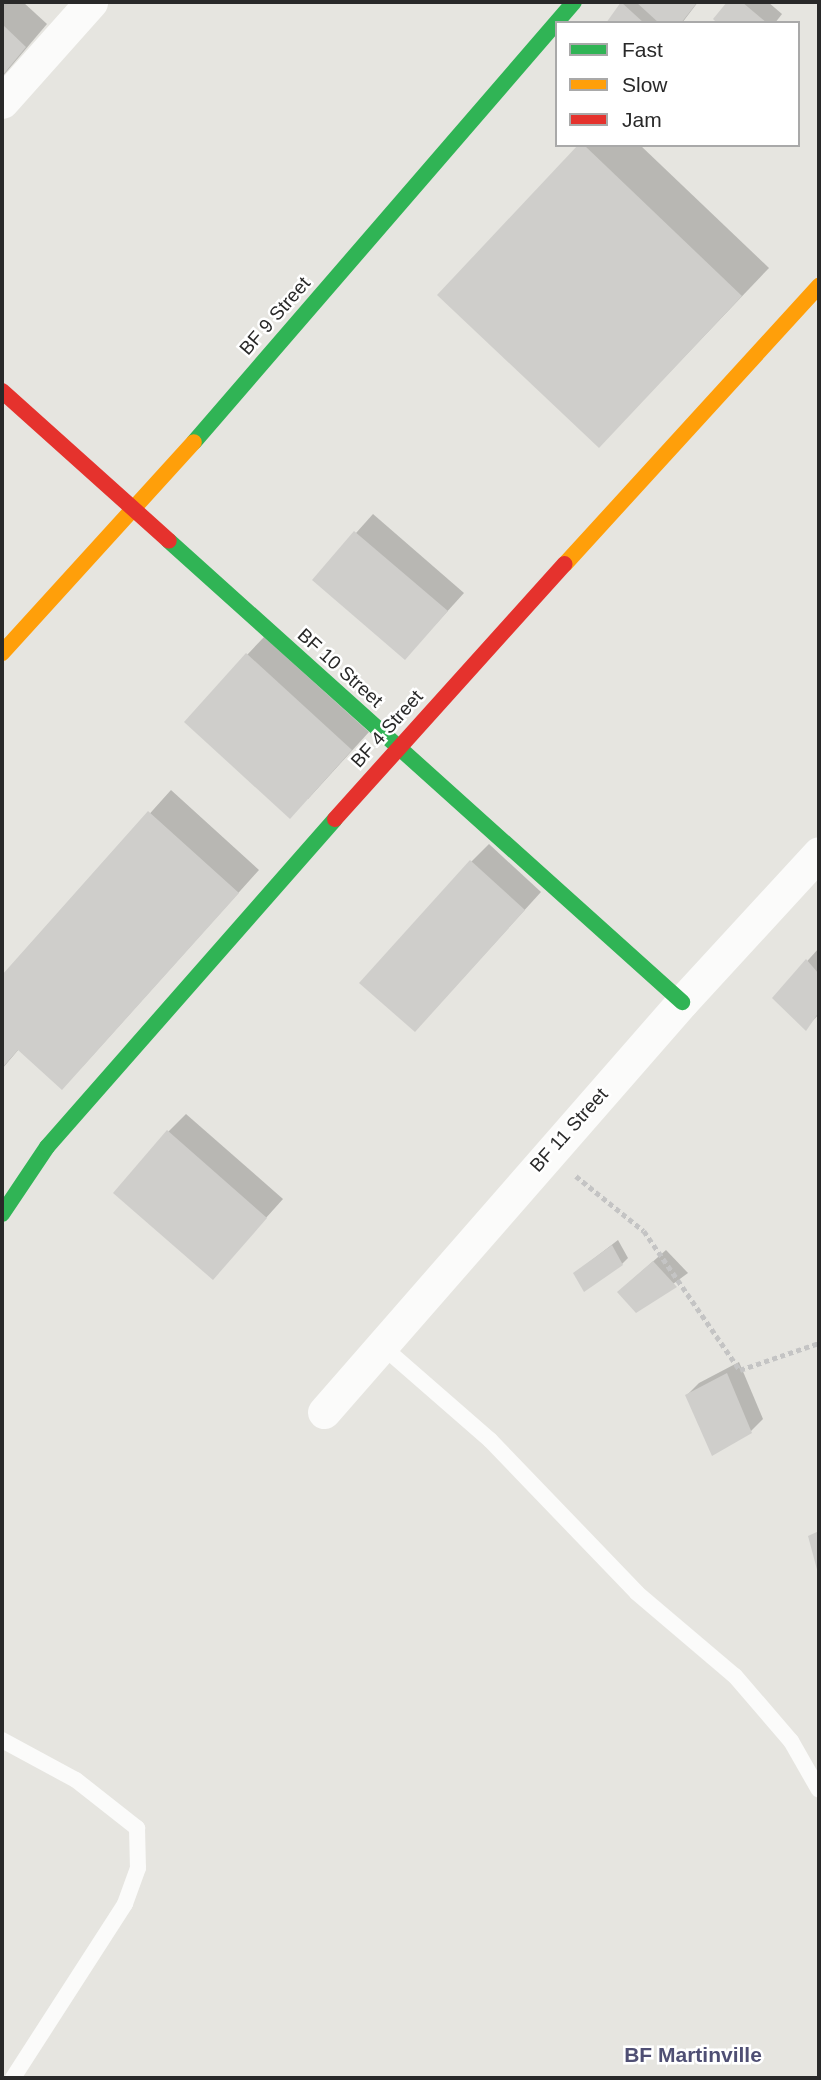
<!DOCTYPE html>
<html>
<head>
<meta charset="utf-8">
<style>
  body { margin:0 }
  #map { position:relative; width:821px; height:2080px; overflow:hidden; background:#e6e5e0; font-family:Helvetica,sans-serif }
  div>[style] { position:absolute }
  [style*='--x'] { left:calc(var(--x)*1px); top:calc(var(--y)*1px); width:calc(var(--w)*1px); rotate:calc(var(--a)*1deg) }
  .shadow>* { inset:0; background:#0003 }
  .building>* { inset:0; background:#cfcecb }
  .path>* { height:4.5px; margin-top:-2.25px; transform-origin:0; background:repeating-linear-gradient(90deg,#c4c4c4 0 5px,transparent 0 8.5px) }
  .lane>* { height:16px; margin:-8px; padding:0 8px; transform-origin:8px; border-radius:8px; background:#fbfbfa }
  .street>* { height:33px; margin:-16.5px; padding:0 16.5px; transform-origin:16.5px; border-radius:16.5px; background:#fbfbfa }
  .fast>* { height:16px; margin:-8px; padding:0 8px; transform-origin:8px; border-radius:8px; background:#30b455 }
  .slow>* { height:16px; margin:-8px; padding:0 8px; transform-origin:8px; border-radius:8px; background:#ff9f0a }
  .jam>* { height:16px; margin:-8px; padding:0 8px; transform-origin:8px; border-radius:8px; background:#e5322d }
  span { translate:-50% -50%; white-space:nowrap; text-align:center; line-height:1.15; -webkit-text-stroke:5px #fff; paint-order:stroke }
  .street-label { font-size:19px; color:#292929 }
  .neighbourhood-label { font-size:21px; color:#4f4f74; font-weight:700 }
  .frame { position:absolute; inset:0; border:4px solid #292929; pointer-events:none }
  .legend { position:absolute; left:555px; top:21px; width:245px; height:126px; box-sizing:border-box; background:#fff; border:2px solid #a9a9a9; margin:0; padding:9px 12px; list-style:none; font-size:21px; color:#292929 }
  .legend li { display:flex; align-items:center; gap:14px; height:35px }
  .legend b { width:35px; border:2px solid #a9a9a9 }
</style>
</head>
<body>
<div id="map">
  <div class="shadow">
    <i style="clip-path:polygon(2px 2px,23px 2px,47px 24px,2px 77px)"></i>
    <i style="clip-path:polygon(623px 2px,698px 2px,682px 23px,608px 23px)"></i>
    <i style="clip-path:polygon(729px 2px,768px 2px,782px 14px,775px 23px,720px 23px,715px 18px)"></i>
    <i style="clip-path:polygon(580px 145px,640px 145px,769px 268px,626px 418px)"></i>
    <i style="clip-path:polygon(373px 514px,464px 593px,405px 658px,314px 580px)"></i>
    <i style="clip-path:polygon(264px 637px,369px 732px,308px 799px,247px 655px)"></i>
    <i style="clip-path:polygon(171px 790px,259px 870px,83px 1066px,19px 1049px,2px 1069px,2px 978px)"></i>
    <i style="clip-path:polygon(489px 844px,541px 892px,432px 1012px,471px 862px)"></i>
    <i style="clip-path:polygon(819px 948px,819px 1014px,806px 1028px,774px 998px)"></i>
    <i style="clip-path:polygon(186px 1114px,283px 1199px,213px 1277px,168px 1132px)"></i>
    <i style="clip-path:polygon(618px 1240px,628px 1258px,622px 1264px,575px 1273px)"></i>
    <i style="clip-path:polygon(666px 1250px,688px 1273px,636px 1311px,632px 1280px)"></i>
    <i style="clip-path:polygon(739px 1362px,763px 1419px,751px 1431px,687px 1395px,699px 1383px)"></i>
  </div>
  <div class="building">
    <i style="clip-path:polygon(621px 2px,644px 23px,606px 23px)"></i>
    <i style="clip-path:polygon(636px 2px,694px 2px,696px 4px,681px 23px,659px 23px)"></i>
    <i style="clip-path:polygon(727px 2px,742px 2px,767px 23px,717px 23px,713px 19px)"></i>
    <i style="clip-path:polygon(2px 24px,26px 47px,2px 76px)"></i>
    <i style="clip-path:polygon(578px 145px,584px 145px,742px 296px,599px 448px,437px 295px)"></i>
    <i style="clip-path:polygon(354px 531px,448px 611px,405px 660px,312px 580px)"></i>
    <i style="clip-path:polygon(246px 653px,352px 750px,290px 819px,184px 722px)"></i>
    <i style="clip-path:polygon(148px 811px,239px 893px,62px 1090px,18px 1050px,2px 1068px,2px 975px)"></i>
    <i style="clip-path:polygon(470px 860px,525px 910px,415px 1032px,359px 983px)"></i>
    <i style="clip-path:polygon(806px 959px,819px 974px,819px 1012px,806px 1031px,772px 998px)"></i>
    <i style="clip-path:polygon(167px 1130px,267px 1218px,213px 1280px,113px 1193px)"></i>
    <i style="clip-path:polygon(612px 1245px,623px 1265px,584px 1292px,573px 1273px)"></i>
    <i style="clip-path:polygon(653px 1261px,677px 1287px,636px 1313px,617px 1292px)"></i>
    <i style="clip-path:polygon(727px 1373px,752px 1433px,712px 1456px,685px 1395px)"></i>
    <i style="clip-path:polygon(819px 1531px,819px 1577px,808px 1536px)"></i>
  </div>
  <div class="path">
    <i style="--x:576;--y:1176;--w:87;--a:39"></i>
    <i style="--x:644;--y:1231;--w:169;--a:55.4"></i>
    <i style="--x:740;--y:1370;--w:83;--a:-18.9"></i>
  </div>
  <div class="lane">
    <i style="--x:381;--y:1345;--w:145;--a:41.1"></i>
    <i style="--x:490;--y:1440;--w:212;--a:46.1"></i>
    <i style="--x:637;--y:1593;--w:128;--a:40.3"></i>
    <i style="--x:735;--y:1676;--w:86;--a:49.3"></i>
    <i style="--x:791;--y:1741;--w:56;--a:60.3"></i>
    <i style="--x:2;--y:1740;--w:84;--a:28.4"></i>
    <i style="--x:76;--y:1780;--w:78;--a:38.2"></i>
    <i style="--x:137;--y:1828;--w:40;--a:88.6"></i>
    <i style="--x:138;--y:1868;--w:38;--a:110"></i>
    <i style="--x:125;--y:1904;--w:207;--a:122.8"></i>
  </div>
  <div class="street">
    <i style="--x:2;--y:102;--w:134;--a:-48.3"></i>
    <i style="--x:324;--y:1412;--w:544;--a:-48.87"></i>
    <i style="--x:682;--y:1002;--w:202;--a:-47.4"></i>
  </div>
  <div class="fast">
    <i style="--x:194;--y:442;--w:581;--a:-49.18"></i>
    <i style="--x:169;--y:541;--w:690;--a:41.94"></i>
    <i style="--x:2;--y:1214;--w:81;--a:-56.1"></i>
    <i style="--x:47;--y:1147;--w:436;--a:-48.7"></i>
  </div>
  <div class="slow">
    <i style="--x:565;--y:564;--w:377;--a:-47.6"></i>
    <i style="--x:2;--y:653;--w:285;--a:-47.7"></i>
  </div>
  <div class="jam">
    <i style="--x:2;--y:391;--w:224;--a:41.9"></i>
    <i style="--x:335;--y:819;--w:343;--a:-48"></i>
  </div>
  <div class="street-label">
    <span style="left:275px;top:316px;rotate:-49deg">BF 9 Street</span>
    <span style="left:340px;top:668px;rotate:42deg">BF 10 Street</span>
    <span style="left:387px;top:729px;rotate:-48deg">BF 4 Street</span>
    <span style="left:569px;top:1130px;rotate:-48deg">BF 11 Street</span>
  </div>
  <div class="neighbourhood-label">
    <span style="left:693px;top:2055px">BF Martinville</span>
  </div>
  <div class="frame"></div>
  <ul class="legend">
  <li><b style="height:9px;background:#30b455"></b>Fast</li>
  <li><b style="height:9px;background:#ff9f0a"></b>Slow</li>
  <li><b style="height:9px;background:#e5322d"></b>Jam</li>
  </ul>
</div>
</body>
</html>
